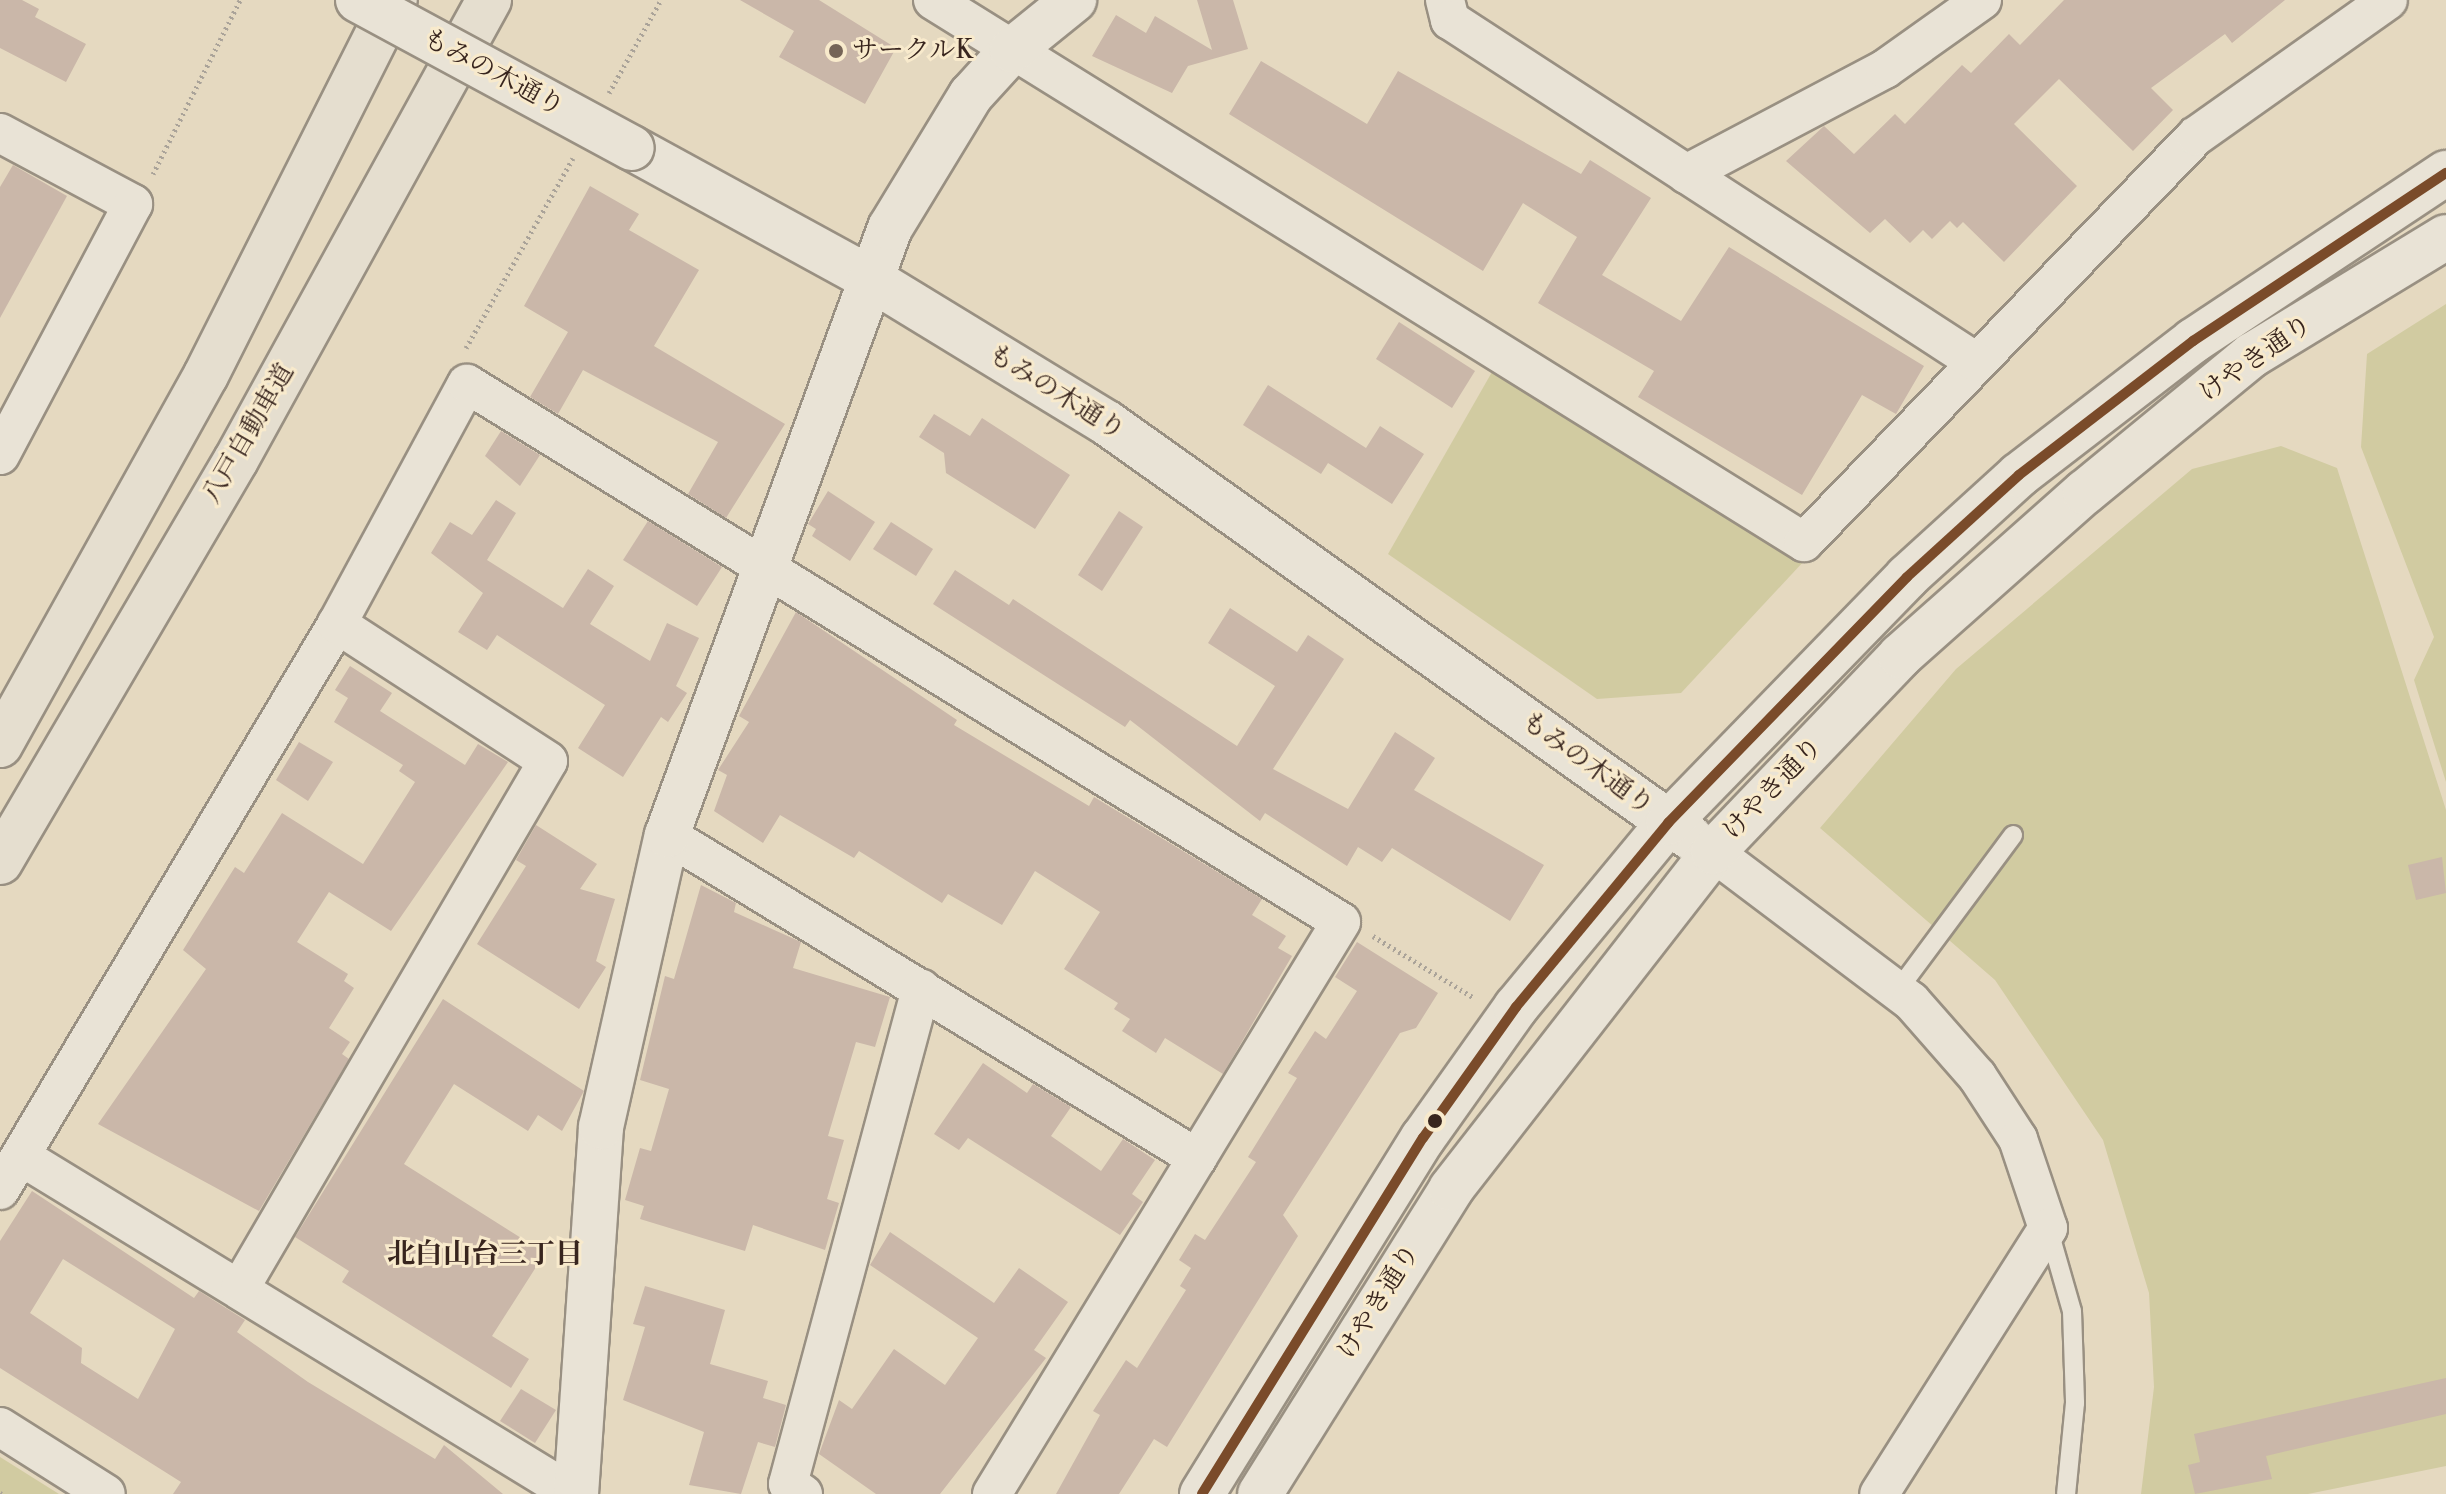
<!DOCTYPE html>
<html>
<head>
<meta charset="utf-8">
<style>
  body { margin:0 }
  #map { position:relative; width:2446px; height:1494px; overflow:hidden; background:#e5d9c0; font-family:"IM FELL Double Pica","Noto Serif JP",serif }
  div>[style] { position:absolute }
  [style*='--x'] { left:calc(var(--x)*1px); top:calc(var(--y)*1px); width:calc(var(--w)*1px); rotate:calc(var(--a)*1deg) }
  .green>* { inset:0; background:#d1cba1 }
  .building>* { inset:0; background:#cab7a9 }
  .path>* { height:5px; margin-top:-2.5px; transform-origin:0; background:repeating-linear-gradient(90deg,#aaa399 0 2px,transparent 0 6px) }
  .roads { filter:drop-shadow(2px 0 #999082) drop-shadow(-2px 0 #999082) drop-shadow(0 2px #999082) drop-shadow(0 -2px #999082) }
  .service>* { height:18px; margin:-9px; padding:0 9px; transform-origin:9px; border-radius:9px; background:#e9e3d6 }
  .minor>* { height:38px; margin:-19px; padding:0 19px; transform-origin:19px; border-radius:19px; background:#e9e3d6 }
  .tertiary>* { height:44px; margin:-22px; padding:0 22px; transform-origin:22px; border-radius:22px; background:#e9e3d6 }
  .motorway>* { height:44px; margin:-22px; padding:0 22px; transform-origin:22px; border-radius:22px; background:#e5decf }
  .bridges { filter:drop-shadow(2px 0 #999082) drop-shadow(-2px 0 #999082) drop-shadow(0 2px #999082) drop-shadow(0 -2px #999082) }
  .tertiary-bridge>* { height:44px; margin:-22px; padding:0 22px; transform-origin:22px; border-radius:22px; background:#e9e3d6 }
  .bus-1>* { height:10px; margin:-5px; padding:0 5px; transform-origin:5px; border-radius:5px; background:#7a4b2a }
  .dots>* { width:22px; height:22px; translate:-50% -50%; box-sizing:border-box; border:4px solid #f8eacc; border-radius:50% }
  span { translate:-50% -50%; white-space:nowrap; text-align:center; line-height:1.15; -webkit-text-stroke:6px #f8eacc; paint-order:stroke }
  .poi-label { font-size:26px; color:#38251e }
  .left { translate:0 -50%; text-align:left }
  .street-label { font-size:26px; color:#38251e }
  .neighbourhood-label { font-size:28px; color:#38251e; font-weight:700 }
</style>
</head>
<body>
<div id="map">
  <div class="green">
    <i style="clip-path:polygon(2446px 304px,2446px 782px,2414px 680px,2434px 637px,2361px 447px,2367px 354px)"></i>
    <i style="clip-path:polygon(1492px 372px,1804px 561px,1681px 693px,1597px 699px,1388px 554px)"></i>
    <i style="clip-path:polygon(2281px 446px,2337px 468px,2446px 810px,2446px 1466px,2308px 1494px,2141px 1494px,2154px 1387px,2149px 1293px,2103px 1140px,1995px 980px,1820px 828px,1956px 669px,2192px 469px)"></i>
    <i style="clip-path:polygon(0 1457px,59px 1494px,0 1494px)"></i>
  </div>
  <div class="building">
    <i style="clip-path:polygon(0 0,22px 0,39px 9px,35px 17px,86px 44px,66px 82px,0 48px)"></i>
    <i style="clip-path:polygon(740px 0,819px 0,896px 48px,865px 104px,779px 57px,794px 31px)"></i>
    <i style="clip-path:polygon(1197px 0,1233px 0,1248px 49px,1188px 66px,1172px 93px,1092px 56px,1116px 15px,1146px 33px,1155px 16px,1212px 50px)"></i>
    <i style="clip-path:polygon(2064px 0,2285px 0,2232px 43px,2225px 34px,2151px 88px,2173px 110px,2133px 151px,2059px 79px,2014px 124px,2077px 186px,2004px 262px,1963px 222px,1957px 228px,1950px 221px,1932px 239px,1923px 230px,1910px 243px,1885px 219px,1870px 233px,1786px 161px,1824px 126px,1854px 154px,1895px 114px,1905px 124px,1962px 65px,1971px 73px,2009px 34px,2020px 45px)"></i>
    <i style="clip-path:polygon(1261px 61px,1367px 124px,1398px 71px,1581px 174px,1590px 160px,1651px 198px,1602px 275px,1681px 321px,1729px 247px,1924px 366px,1896px 414px,1862px 395px,1802px 495px,1638px 397px,1654px 371px,1538px 303px,1577px 237px,1523px 203px,1483px 271px,1229px 114px)"></i>
    <i style="clip-path:polygon(13px 165px,67px 196px,0 318px,0 187px)"></i>
    <i style="clip-path:polygon(590px 186px,639px 214px,629px 230px,699px 270px,654px 346px,785px 424px,726px 518px,688px 494px,718px 442px,583px 370px,558px 414px,530px 397px,568px 332px,524px 306px)"></i>
    <i style="clip-path:polygon(1399px 322px,1475px 371px,1452px 408px,1376px 359px)"></i>
    <i style="clip-path:polygon(1268px 385px,1366px 448px,1380px 426px,1424px 454px,1392px 504px,1328px 463px,1321px 474px,1243px 425px)"></i>
    <i style="clip-path:polygon(934px 414px,970px 436px,982px 418px,1070px 475px,1035px 529px,946px 473px,944px 453px,919px 437px)"></i>
    <i style="clip-path:polygon(501px 431px,540px 455px,520px 486px,485px 456px)"></i>
    <i style="clip-path:polygon(828px 491px,875px 522px,850px 561px,812px 536px,816px 529px,808px 524px)"></i>
    <i style="clip-path:polygon(496px 500px,516px 513px,487px 560px,563px 608px,588px 569px,614px 586px,590px 624px,650px 661px,667px 623px,699px 638px,676px 686px,687px 693px,668px 722px,661px 717px,623px 777px,578px 748px,605px 705px,497px 635px,487px 650px,458px 632px,483px 593px,431px 553px,450px 522px,472px 535px)"></i>
    <i style="clip-path:polygon(1119px 511px,1143px 527px,1102px 591px,1078px 575px)"></i>
    <i style="clip-path:polygon(648px 521px,722px 567px,697px 606px,623px 560px)"></i>
    <i style="clip-path:polygon(891px 522px,933px 549px,916px 576px,873px 549px)"></i>
    <i style="clip-path:polygon(955px 570px,1009px 605px,1013px 599px,1237px 746px,1275px 686px,1208px 643px,1230px 608px,1297px 652px,1308px 635px,1344px 659px,1273px 769px,1348px 809px,1395px 732px,1435px 758px,1414px 790px,1544px 865px,1510px 921px,1392px 848px,1382px 862px,1358px 847px,1347px 866px,1265px 813px,1260px 821px,1130px 720px,1125px 727px,933px 604px)"></i>
    <i style="clip-path:polygon(796px 612px,957px 720px,954px 725px,1089px 806px,1094px 797px,1262px 899px,1252px 915px,1286px 936px,1278px 948px,1292px 956px,1223px 1074px,1165px 1038px,1156px 1053px,1122px 1031px,1130px 1019px,1114px 1009px,1118px 1003px,1064px 969px,1100px 912px,1035px 871px,1002px 925px,948px 894px,942px 903px,859px 851px,854px 858px,780px 815px,763px 843px,714px 811px,727px 775px,718px 770px,749px 722px,739px 716px)"></i>
    <i style="clip-path:polygon(350px 666px,392px 693px,380px 711px,465px 765px,478px 744px,508px 762px,391px 931px,329px 892px,297px 942px,348px 974px,344px 981px,354px 988px,329px 1028px,350px 1042px,342px 1054px,349px 1059px,259px 1211px,98px 1124px,206px 969px,183px 950px,235px 867px,244px 873px,282px 813px,363px 864px,415px 782px,399px 771px,403px 765px,334px 722px,348px 698px,335px 690px)"></i>
    <i style="clip-path:polygon(299px 742px,333px 762px,308px 801px,276px 780px)"></i>
    <i style="clip-path:polygon(536px 825px,597px 864px,580px 889px,615px 899px,596px 961px,606px 967px,579px 1009px,477px 944px,526px 866px,516px 860px)"></i>
    <i style="clip-path:polygon(2442px 857px,2446px 893px,2416px 900px,2408px 865px)"></i>
    <i style="clip-path:polygon(701px 885px,736px 903px,734px 912px,801px 942px,793px 968px,890px 997px,875px 1047px,856px 1042px,828px 1136px,844px 1140px,827px 1199px,839px 1203px,825px 1250px,753px 1225px,745px 1251px,640px 1219px,644px 1206px,625px 1200px,640px 1148px,651px 1151px,669px 1089px,640px 1080px,665px 976px,674px 979px)"></i>
    <i style="clip-path:polygon(1357px 942px,1438px 993px,1416px 1028px,1400px 1033px,1283px 1215px,1298px 1236px,1167px 1447px,1154px 1439px,1119px 1494px,1056px 1494px,1100px 1415px,1093px 1411px,1126px 1360px,1137px 1368px,1186px 1290px,1180px 1286px,1191px 1268px,1179px 1260px,1195px 1234px,1205px 1240px,1256px 1162px,1248px 1157px,1297px 1078px,1288px 1073px,1315px 1031px,1326px 1039px,1357px 991px,1335px 977px)"></i>
    <i style="clip-path:polygon(443px 999px,584px 1091px,562px 1131px,538px 1115px,528px 1131px,454px 1084px,404px 1164px,545px 1253px,492px 1336px,529px 1359px,511px 1388px,342px 1282px,349px 1271px,295px 1237px)"></i>
    <i style="clip-path:polygon(983px 1063px,1027px 1093px,1033px 1084px,1071px 1107px,1051px 1136px,1101px 1171px,1123px 1139px,1155px 1160px,1132px 1194px,1143px 1202px,1120px 1235px,968px 1138px,959px 1150px,934px 1134px)"></i>
    <i style="clip-path:polygon(evenodd,32px 1191px,194px 1298px,199px 1291px,245px 1320px,237px 1332px,308px 1382px,435px 1459px,444px 1445px,503px 1494px,173px 1494px,181px 1482px,0 1368px,0 1241px,32px 1191px,63px 1259px,175px 1329px,138px 1399px,81px 1363px,82px 1348px,30px 1313px,63px 1259px)"></i>
    <i style="clip-path:polygon(890px 1232px,994px 1303px,1019px 1268px,1068px 1302px,1034px 1350px,1046px 1358px,940px 1494px,876px 1494px,819px 1454px,839px 1400px,852px 1409px,894px 1349px,945px 1385px,978px 1338px,870px 1265px)"></i>
    <i style="clip-path:polygon(645px 1286px,725px 1310px,710px 1364px,768px 1381px,763px 1398px,786px 1405px,775px 1447px,758px 1442px,741px 1494px,689px 1485px,704px 1432px,623px 1400px,645px 1327px,633px 1324px)"></i>
    <i style="clip-path:polygon(2446px 1378px,2446px 1414px,2266px 1456px,2272px 1479px,2195px 1494px,2188px 1465px,2200px 1462px,2194px 1434px)"></i>
    <i style="clip-path:polygon(521px 1389px,556px 1410px,535px 1443px,500px 1421px)"></i>
  </div>
  <div class="path">
    <i style="--x:609;--y:93;--w:107;--a:-60.8"></i>
    <i style="--x:153;--y:174;--w:195;--a:-63.4"></i>
    <i style="--x:466;--y:348;--w:218;--a:-60.6"></i>
    <i style="--x:1373;--y:936;--w:119;--a:31.5"></i>
    <i style="--x:0;--y:1493;--w:2;--a:27"></i>
  </div>
  <div class="roads">
    <div class="service">
      <i style="--x:1898;--y:990;--w:193;--a:-53.4"></i>
      <i style="--x:2049;--y:1231;--w:83;--a:74"></i>
      <i style="--x:2072;--y:1311;--w:92;--a:88.1"></i>
      <i style="--x:2075;--y:1403;--w:91;--a:95.6"></i>
    </div>
    <div class="minor">
      <i style="--x:933;--y:0;--w:1026;--a:31.89"></i>
      <i style="--x:1804;--y:542;--w:564;--a:-46.01"></i>
      <i style="--x:2196;--y:136;--w:235;--a:-35.3"></i>
      <i style="--x:1445;--y:0;--w:21;--a:76"></i>
      <i style="--x:1450;--y:20;--w:627;--a:33.03"></i>
      <i style="--x:0;--y:133;--w:151;--a:28.1"></i>
      <i style="--x:133;--y:204;--w:284;--a:117.9"></i>
      <i style="--x:1686;--y:174;--w:225;--a:-27.8"></i>
      <i style="--x:1885;--y:69;--w:119;--a:-35.4"></i>
      <i style="--x:667;--y:835;--w:621;--a:31.36"></i>
      <i style="--x:1713;--y:852;--w:248;--a:37"></i>
      <i style="--x:1911;--y:1001;--w:100;--a:48.7"></i>
      <i style="--x:1977;--y:1076;--w:75;--a:56.9"></i>
      <i style="--x:2018;--y:1139;--w:94;--a:71.4"></i>
      <i style="--x:2048;--y:1228;--w:315;--a:122.4"></i>
      <i style="--x:22;--y:1157;--w:646;--a:31.45"></i>
      <i style="--x:0;--y:1190;--w:659;--a:-59.23"></i>
      <i style="--x:337;--y:624;--w:273;--a:-61.6"></i>
      <i style="--x:467;--y:384;--w:1026;--a:31.61"></i>
      <i style="--x:1341;--y:922;--w:670;--a:121.39"></i>
      <i style="--x:240;--y:1288;--w:610;--a:-59.7"></i>
      <i style="--x:548;--y:761;--w:252;--a:-147"></i>
      <i style="--x:0;--y:1427;--w:125;--a:32.3"></i>
      <i style="--x:803;--y:1494;--w:18;--a:-146"></i>
      <i style="--x:788;--y:1484;--w:513;--a:-74.96"></i>
    </div>
    <div class="tertiary">
      <i style="--x:632;--y:148;--w:273;--a:28.7"></i>
      <i style="--x:871;--y:279;--w:276;--a:31.4"></i>
      <i style="--x:1107;--y:423;--w:716;--a:35.4"></i>
      <i style="--x:576;--y:1494;--w:368;--a:-86.1"></i>
      <i style="--x:601;--y:1127;--w:299;--a:-77.3"></i>
      <i style="--x:667;--y:835;--w:647;--a:-69.83"></i>
      <i style="--x:890;--y:228;--w:156;--a:-58.7"></i>
      <i style="--x:971;--y:95;--w:61;--a:-47.7"></i>
      <i style="--x:1012;--y:50;--w:80;--a:-38.9"></i>
      <i style="--x:1202;--y:1494;--w:419;--a:-58.2"></i>
      <i style="--x:1423;--y:1138;--w:161;--a:-54.6"></i>
      <i style="--x:1516;--y:1007;--w:239;--a:-50.4"></i>
      <i style="--x:1668;--y:823;--w:343;--a:-45.8"></i>
      <i style="--x:1907;--y:577;--w:151;--a:-42.3"></i>
      <i style="--x:2019;--y:475;--w:220;--a:-37.6"></i>
      <i style="--x:2193;--y:341;--w:304;--a:-33.6"></i>
      <i style="--x:1260;--y:1494;--w:360;--a:-57.9"></i>
      <i style="--x:1451;--y:1189;--w:427;--a:-52.1"></i>
      <i style="--x:1713;--y:852;--w:271;--a:-46.3"></i>
      <i style="--x:1900;--y:656;--w:247;--a:-41.6"></i>
      <i style="--x:2085;--y:492;--w:216;--a:-39.4"></i>
      <i style="--x:2252;--y:355;--w:227;--a:-31.3"></i>
    </div>
    <div class="motorway">
      <i style="--x:0;--y:745;--w:423;--a:-60.9"></i>
      <i style="--x:206;--y:375;--w:420;--a:-63.3"></i>
      <i style="--x:0;--y:862;--w:466;--a:-59.6"></i>
      <i style="--x:236;--y:460;--w:525;--a:-61.19"></i>
    </div>
  </div>
  <div class="bridges">
    <div class="tertiary-bridge">
      <i style="--x:358;--y:0;--w:311;--a:28.4"></i>
    </div>
  </div>
  <div class="bus-1">
    <i style="--x:1202;--y:1494;--w:419;--a:-58.2"></i>
    <i style="--x:1423;--y:1138;--w:161;--a:-54.6"></i>
    <i style="--x:1516;--y:1007;--w:239;--a:-50.4"></i>
    <i style="--x:1668;--y:823;--w:343;--a:-45.8"></i>
    <i style="--x:1907;--y:577;--w:151;--a:-42.3"></i>
    <i style="--x:2019;--y:475;--w:220;--a:-37.6"></i>
    <i style="--x:2193;--y:341;--w:304;--a:-33.6"></i>
  </div>
  <div class="dots">
    <i style="left:836px;top:51px;background:#756457"></i>
    <i style="left:1435px;top:1121px;background:#38251e"></i>
  </div>
  <div class="poi-label">
    <span class="left" style="left:852px;top:51px">サークルK</span>
  </div>
  <div class="street-label">
    <span style="left:493px;top:73px;rotate:28deg">もみの木通り</span>
    <span style="left:2256px;top:359px;rotate:-35deg">けやき通り</span>
    <span style="left:1056px;top:393px;rotate:32deg">もみの木通り</span>
    <span style="left:249px;top:434px;rotate:-60deg">八戸自動車道</span>
    <span style="left:1587px;top:764px;rotate:36deg">もみの木通り</span>
    <span style="left:1773px;top:789px;rotate:-46deg">けやき通り</span>
    <span style="left:1379px;top:1302px;rotate:-58deg">けやき通り</span>
  </div>
  <div class="neighbourhood-label">
    <span style="left:485px;top:1255px">北白山台三丁目</span>
  </div>
</div>
</body>
</html>
